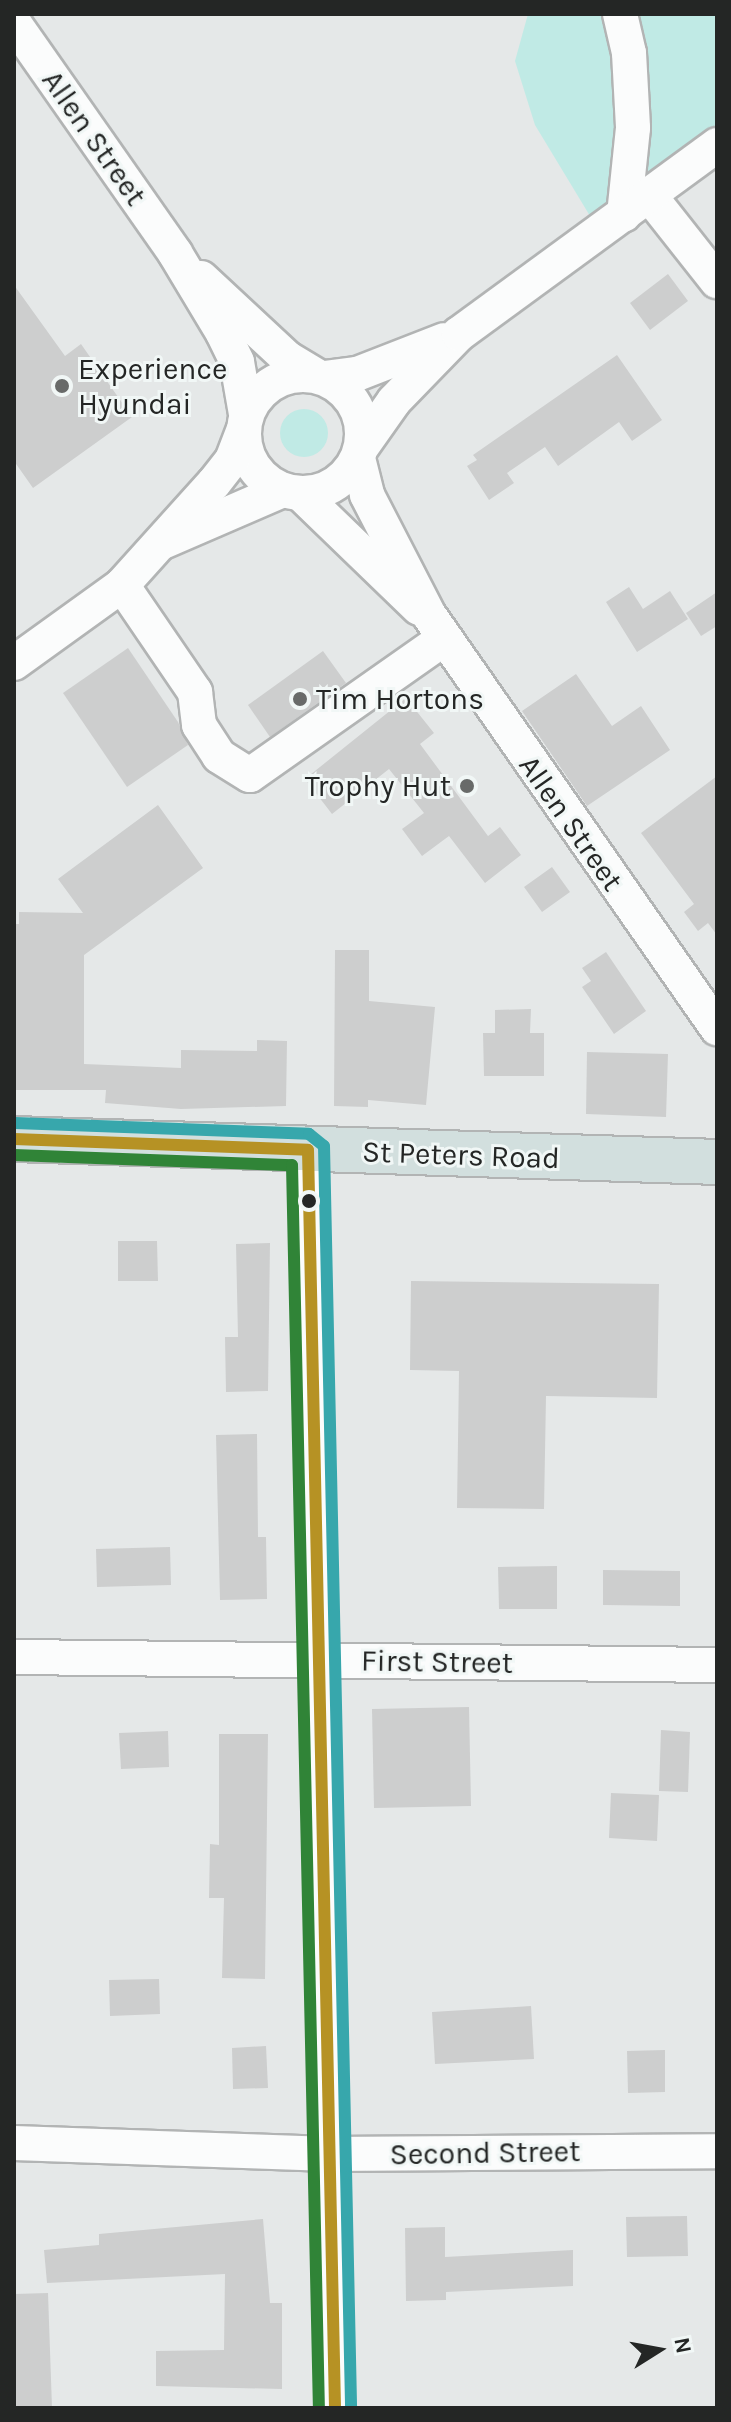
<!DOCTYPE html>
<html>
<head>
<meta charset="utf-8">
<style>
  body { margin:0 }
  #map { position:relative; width:731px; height:2422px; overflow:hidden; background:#e5e8e8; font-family:Karla,sans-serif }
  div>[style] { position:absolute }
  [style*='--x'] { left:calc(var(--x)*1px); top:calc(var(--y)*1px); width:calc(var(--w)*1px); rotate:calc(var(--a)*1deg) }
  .green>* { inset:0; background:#c0eae5 }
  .round { border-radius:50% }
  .building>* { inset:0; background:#cdcece }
  .roads { filter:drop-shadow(2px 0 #b2b4b4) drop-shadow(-2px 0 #b2b4b4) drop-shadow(0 2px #b2b4b4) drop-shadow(0 -2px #b2b4b4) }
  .minor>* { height:34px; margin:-17px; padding:0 17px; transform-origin:17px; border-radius:17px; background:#fbfcfc }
  .minor>.ring { margin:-17px; padding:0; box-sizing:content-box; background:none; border:34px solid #fbfcfc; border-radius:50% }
  .major>* { height:44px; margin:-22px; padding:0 22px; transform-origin:22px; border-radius:22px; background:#d2dfde }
  .bus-1>* { height:12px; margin:-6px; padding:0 6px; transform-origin:6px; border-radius:6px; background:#b69224 }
  .bus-2>* { height:12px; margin:-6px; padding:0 6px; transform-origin:6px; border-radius:6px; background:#308437 }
  .bus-3>* { height:12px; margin:-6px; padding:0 6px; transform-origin:6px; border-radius:6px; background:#37a7ac }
  .dots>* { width:22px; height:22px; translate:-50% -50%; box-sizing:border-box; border:4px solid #f1f7f6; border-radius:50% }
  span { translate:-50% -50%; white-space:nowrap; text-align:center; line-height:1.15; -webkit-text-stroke:6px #f1f7f6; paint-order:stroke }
  .street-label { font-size:30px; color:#242625 }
  .poi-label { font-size:30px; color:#242625 }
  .left { translate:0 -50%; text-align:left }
  .right { translate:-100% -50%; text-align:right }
  .frame { position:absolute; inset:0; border:16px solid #242625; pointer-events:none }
  .north { position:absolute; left:619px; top:2310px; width:80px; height:80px; -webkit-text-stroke:6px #f1f7f6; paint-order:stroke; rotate:79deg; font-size:22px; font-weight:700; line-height:32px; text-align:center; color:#242625 }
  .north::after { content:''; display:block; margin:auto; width:28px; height:36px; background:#242625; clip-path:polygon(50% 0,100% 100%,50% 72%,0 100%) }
</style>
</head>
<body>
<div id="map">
  <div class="green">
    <i style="clip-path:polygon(528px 14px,717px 14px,717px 124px,590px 216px,535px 125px,515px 61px)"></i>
    <i class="round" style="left:280px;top:409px;width:48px;height:48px"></i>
  </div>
  <div class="building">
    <i style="clip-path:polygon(668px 274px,688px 301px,650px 330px,630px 303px)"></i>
    <i style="clip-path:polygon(14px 285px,65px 356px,81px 344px,132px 417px,33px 488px,14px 461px)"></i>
    <i style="clip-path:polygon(617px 355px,662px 420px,632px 441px,619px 422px,558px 466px,545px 447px,507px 473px,514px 483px,489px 500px,467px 466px,477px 460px,473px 455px)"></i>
    <i style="clip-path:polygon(629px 587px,643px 609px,670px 591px,688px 619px,637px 652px,606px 602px)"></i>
    <i style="clip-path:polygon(717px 592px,717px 626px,701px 636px,686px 613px)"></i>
    <i style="clip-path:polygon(128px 648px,178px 722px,188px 745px,127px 787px,63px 693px)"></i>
    <i style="clip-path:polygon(323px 651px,346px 683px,270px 737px,248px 705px)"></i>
    <i style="clip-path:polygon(576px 674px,612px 726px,641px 706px,670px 750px,587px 806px,522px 711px)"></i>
    <i style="clip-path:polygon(406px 698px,434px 733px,420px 744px,488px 836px,500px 827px,521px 855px,485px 883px,449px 836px,422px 856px,402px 829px,424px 813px,389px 769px,332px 814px,305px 779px)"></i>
    <i style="clip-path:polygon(717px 776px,717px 935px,708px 923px,698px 931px,684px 912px,694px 904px,641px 833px)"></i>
    <i style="clip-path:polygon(158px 805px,203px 868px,84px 955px,84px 1064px,181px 1068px,181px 1050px,257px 1051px,257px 1040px,287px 1041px,286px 1106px,181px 1109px,105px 1103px,106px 1090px,14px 1090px,14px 924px,19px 924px,19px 912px,83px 913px,58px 879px)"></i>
    <i style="clip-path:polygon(552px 867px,570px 892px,542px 912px,524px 887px)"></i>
    <i style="clip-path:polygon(335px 950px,369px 950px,369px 1001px,435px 1007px,426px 1105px,368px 1100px,368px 1107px,334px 1106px)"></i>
    <i style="clip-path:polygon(606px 952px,646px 1011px,614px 1034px,582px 987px,591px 981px,582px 968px)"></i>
    <i style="clip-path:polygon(531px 1009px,530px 1033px,544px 1033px,544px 1076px,484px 1076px,483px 1033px,495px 1033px,495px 1010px)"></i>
    <i style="clip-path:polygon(587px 1052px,668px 1054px,666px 1117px,586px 1114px)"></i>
    <i style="clip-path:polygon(118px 1241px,157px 1241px,158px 1281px,118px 1281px)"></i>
    <i style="clip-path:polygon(270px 1243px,268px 1391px,226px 1392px,225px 1337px,238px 1337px,236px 1244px)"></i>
    <i style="clip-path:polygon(411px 1281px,659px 1284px,657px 1398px,546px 1396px,544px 1509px,457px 1508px,459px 1371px,410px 1370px)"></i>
    <i style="clip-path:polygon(257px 1434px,258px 1537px,266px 1537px,267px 1599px,220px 1600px,216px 1435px)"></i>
    <i style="clip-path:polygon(170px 1547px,171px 1585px,97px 1587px,96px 1549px)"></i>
    <i style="clip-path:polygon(557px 1566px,557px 1609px,499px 1609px,498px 1567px)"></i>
    <i style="clip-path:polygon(603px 1570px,680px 1571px,680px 1606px,603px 1605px)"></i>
    <i style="clip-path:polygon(469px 1707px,471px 1806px,374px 1808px,372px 1709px)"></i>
    <i style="clip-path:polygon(661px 1730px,690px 1732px,688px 1792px,659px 1791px)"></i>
    <i style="clip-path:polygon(168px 1731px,169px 1767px,121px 1769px,119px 1733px)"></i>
    <i style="clip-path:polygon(219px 1734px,268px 1734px,265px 1979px,222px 1978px,224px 1898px,209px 1898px,210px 1844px,219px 1845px)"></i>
    <i style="clip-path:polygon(611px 1793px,659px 1795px,657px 1841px,609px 1838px)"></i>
    <i style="clip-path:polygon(159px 1979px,160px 2014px,110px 2016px,109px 1980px)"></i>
    <i style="clip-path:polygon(531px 2006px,534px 2059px,435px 2064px,432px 2012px)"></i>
    <i style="clip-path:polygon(266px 2046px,268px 2088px,233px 2089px,232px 2048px)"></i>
    <i style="clip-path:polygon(665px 2050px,665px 2092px,628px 2093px,627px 2051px)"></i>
    <i style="clip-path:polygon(687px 2216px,688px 2256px,627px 2257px,626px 2217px)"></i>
    <i style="clip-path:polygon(263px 2219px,270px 2303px,282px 2303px,282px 2389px,156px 2386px,156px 2351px,224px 2350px,225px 2274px,47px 2283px,44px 2250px,99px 2245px,99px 2234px)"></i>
    <i style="clip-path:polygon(445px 2227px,445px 2257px,573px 2250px,573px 2286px,446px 2292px,446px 2300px,406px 2301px,405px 2228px)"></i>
    <i style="clip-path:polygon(48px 2293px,52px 2408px,14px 2408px,14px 2294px)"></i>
  </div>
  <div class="roads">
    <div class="minor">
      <i style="--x:620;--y:14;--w:40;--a:77"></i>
      <i style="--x:629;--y:53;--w:75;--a:86.9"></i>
      <i style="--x:633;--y:128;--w:87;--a:95.9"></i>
      <i style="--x:14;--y:23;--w:281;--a:55"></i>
      <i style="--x:175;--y:253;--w:93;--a:59"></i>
      <i style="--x:223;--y:333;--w:32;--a:64"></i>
      <i style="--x:237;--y:362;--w:53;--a:80.2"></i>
      <i style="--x:649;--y:195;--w:110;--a:51.7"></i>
      <i style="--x:201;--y:278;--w:117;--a:42.9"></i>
      <i style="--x:287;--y:358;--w:33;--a:31"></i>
      <i class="ring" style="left:244px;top:375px;width:84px;height:84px"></i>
      <i style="--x:324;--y:378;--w:33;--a:-7"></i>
      <i style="--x:357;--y:374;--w:93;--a:-21.3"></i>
      <i style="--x:361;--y:448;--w:57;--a:-54.9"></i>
      <i style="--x:394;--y:401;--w:93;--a:-45.9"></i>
      <i style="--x:459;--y:334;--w:320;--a:-36.2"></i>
      <i style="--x:358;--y:458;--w:38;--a:76"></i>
      <i style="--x:367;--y:495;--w:135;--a:62.7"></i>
      <i style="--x:429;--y:615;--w:504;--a:55.11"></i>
      <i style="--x:301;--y:494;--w:164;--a:44"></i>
      <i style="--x:163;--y:542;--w:131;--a:-23.4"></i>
      <i style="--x:122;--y:585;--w:130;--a:55.7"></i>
      <i style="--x:195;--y:692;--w:33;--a:83"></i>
      <i style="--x:199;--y:725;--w:37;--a:57"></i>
      <i style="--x:219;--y:756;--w:36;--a:32"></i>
      <i style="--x:250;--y:775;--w:238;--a:-35.1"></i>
      <i style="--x:14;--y:663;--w:133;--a:-35.8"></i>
      <i style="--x:122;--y:585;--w:137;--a:-48"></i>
      <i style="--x:214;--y:483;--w:29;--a:-52"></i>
      <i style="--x:232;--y:460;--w:31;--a:-69"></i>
      <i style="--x:308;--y:1150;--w:1258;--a:88.77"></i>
      <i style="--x:14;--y:1657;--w:703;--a:0.65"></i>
      <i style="--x:14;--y:2143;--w:316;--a:2"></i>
      <i style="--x:330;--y:2154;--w:387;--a:-0.4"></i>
    </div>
    <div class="major">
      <i style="--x:14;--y:1139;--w:703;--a:1.87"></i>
    </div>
  </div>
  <div class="bus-1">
    <i style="--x:14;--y:1139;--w:294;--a:2.1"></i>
    <i style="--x:308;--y:1150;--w:1258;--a:88.77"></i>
  </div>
  <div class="bus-2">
    <i style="--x:14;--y:1155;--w:278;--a:2.1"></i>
    <i style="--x:292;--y:1165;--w:1243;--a:88.76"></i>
  </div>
  <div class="bus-3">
    <i style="--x:15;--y:1123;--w:294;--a:2.1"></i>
    <i style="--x:309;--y:1134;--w:19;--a:39"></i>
    <i style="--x:324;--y:1146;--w:1262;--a:88.77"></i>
  </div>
  <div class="dots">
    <i style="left:62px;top:386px;background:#686a69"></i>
    <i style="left:300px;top:699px;background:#686a69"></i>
    <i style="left:467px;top:786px;background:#686a69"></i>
    <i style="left:309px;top:1201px;background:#242625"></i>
  </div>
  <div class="street-label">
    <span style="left:94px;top:138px;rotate:55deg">Allen Street</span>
    <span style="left:571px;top:823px;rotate:55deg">Allen Street</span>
    <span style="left:461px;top:1155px;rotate:2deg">St Peters Road</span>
    <span style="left:437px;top:1662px;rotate:1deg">First Street</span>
    <span style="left:485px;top:2153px;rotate:-1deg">Second Street</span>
  </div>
  <div class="poi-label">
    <span class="left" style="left:78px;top:386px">Experience<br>Hyundai</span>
    <span class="left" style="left:316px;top:699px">Tim Hortons</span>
    <span class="right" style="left:451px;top:786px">Trophy Hut</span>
  </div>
  <div class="frame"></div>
  <div class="north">N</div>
</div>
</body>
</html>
